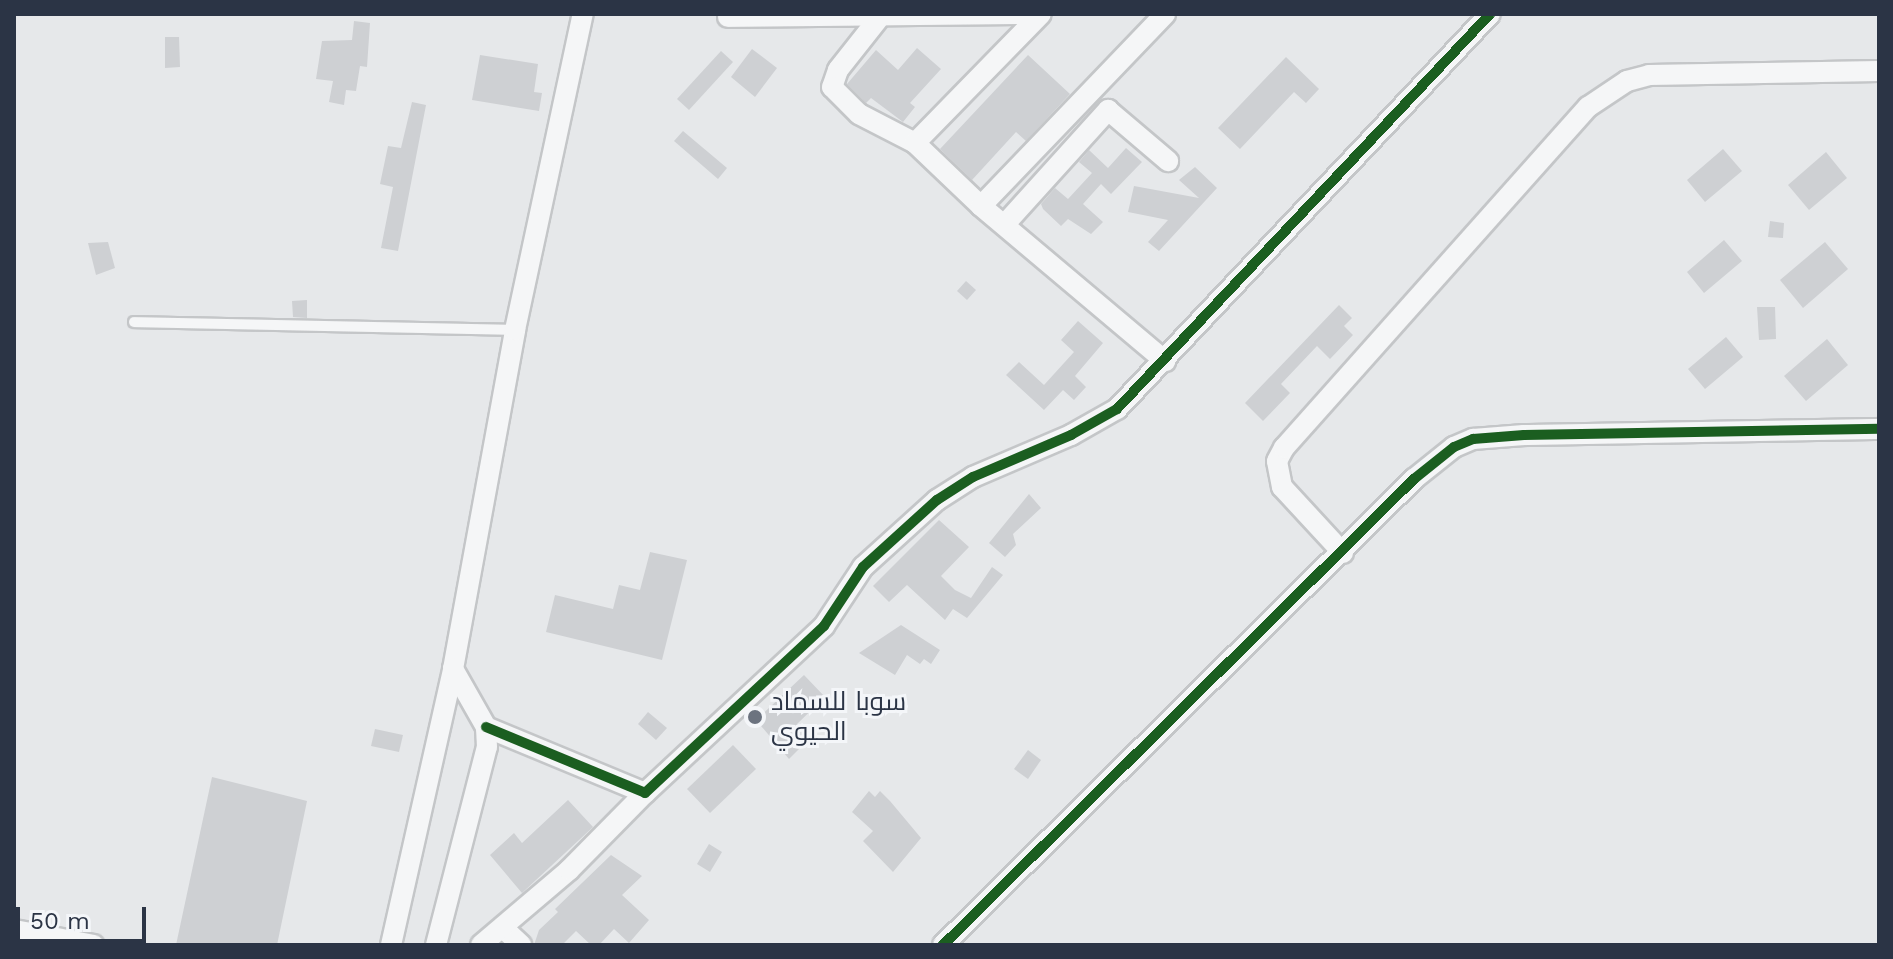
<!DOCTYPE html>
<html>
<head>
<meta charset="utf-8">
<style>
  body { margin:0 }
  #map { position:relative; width:1893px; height:959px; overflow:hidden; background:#e6e8ea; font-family:"Work Sans",Cairo,sans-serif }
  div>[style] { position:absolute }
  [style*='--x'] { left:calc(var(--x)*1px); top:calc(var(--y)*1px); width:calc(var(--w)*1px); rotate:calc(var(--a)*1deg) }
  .building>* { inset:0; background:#ced0d3 }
  .roads { filter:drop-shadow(2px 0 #c4c6c8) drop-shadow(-2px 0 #c4c6c8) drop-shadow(0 2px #c4c6c8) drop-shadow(0 -2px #c4c6c8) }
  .service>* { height:10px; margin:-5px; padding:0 5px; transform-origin:5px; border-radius:5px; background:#f5f6f7 }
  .minor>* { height:20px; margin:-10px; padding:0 10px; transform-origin:10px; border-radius:10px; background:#f5f6f7 }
  .cycleway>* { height:10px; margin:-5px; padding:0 5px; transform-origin:5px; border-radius:5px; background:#1b5e20 }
  .dots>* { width:22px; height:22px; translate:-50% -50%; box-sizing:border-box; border:4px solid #f4f6f9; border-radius:50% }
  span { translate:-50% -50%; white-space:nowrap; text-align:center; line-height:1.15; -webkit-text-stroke:6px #f4f6f9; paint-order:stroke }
  .poi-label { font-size:26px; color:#2b3445 }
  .left { translate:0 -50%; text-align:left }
  .frame { position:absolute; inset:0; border:16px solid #2b3445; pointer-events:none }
  .scale { position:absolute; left:16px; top:907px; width:130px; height:36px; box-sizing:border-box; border:4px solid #2b3445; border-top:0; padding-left:10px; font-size:24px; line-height:28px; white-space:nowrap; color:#2b3445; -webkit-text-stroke:6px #f4f6f9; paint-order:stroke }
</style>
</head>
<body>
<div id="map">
  <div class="building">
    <i style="clip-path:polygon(354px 21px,370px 23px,367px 67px,360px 66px,356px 91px,346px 90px,344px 105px,329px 102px,333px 81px,316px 79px,322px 41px,352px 40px)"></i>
    <i style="clip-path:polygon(165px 37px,179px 37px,180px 67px,165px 68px)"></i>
    <i style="clip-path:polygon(917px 48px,941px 69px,910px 103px,915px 107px,903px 122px,871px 98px,866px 103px,847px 84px,876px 50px,898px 70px)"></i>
    <i style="clip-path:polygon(752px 49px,777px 68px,755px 97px,731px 77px)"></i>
    <i style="clip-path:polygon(721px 51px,733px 62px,689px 110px,677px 99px)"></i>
    <i style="clip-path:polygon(480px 55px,538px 64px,534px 92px,542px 93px,539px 111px,472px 100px)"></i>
    <i style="clip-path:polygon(1028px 55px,1070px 94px,1026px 141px,1016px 132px,972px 180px,940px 149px)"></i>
    <i style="clip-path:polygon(1286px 57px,1319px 89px,1306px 103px,1294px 92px,1240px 149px,1218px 128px)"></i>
    <i style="clip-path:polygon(412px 102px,426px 105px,398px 251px,381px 248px,393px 187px,380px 184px,388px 146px,401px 148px)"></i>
    <i style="clip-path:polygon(683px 131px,727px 168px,718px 179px,674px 141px)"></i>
    <i style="clip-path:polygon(1126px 148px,1142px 162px,1111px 194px,1101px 184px,1083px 204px,1103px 222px,1091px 234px,1068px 219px,1061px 226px,1043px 209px,1041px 204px,1055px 188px,1068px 199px,1092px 173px,1079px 162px,1089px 150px,1108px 168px)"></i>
    <i style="clip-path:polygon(1723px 149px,1742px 171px,1705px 202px,1687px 180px)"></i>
    <i style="clip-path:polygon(1826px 152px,1847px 178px,1809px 210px,1788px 185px)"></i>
    <i style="clip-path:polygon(1195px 167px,1217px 188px,1159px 251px,1148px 242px,1168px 220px,1128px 212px,1134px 186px,1199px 198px,1179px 180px)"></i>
    <i style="clip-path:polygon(1770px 221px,1784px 223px,1783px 238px,1768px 237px)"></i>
    <i style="clip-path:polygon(1724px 240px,1742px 261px,1704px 293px,1687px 272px)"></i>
    <i style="clip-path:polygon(108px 242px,115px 268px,96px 275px,88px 243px)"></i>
    <i style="clip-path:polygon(1825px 242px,1848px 269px,1803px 308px,1780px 280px)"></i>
    <i style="clip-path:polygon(966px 281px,976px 290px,967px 300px,957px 291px)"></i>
    <i style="clip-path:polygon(307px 300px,307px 318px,293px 317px,292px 301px)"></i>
    <i style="clip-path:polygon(1339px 305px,1352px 318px,1344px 326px,1353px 335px,1330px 359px,1317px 346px,1281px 384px,1290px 393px,1263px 421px,1245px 403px)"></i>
    <i style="clip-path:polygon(1757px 307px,1775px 307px,1776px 339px,1759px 340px)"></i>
    <i style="clip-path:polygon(1078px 321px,1103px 343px,1075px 376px,1086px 387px,1074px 400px,1063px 390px,1044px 410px,1006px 375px,1019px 362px,1044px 385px,1074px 352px,1061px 340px)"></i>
    <i style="clip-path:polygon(1726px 337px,1743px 357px,1705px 389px,1688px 369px)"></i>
    <i style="clip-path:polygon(1827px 339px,1848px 365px,1806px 401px,1784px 376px)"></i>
    <i style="clip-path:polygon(1029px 494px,1041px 508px,1013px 534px,1016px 545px,1005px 557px,989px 543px)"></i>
    <i style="clip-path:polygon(939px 520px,969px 547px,941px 576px,955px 590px,971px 598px,992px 567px,1003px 575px,967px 618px,953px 609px,945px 620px,907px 585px,889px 602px,873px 586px)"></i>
    <i style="clip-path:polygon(650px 552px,687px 560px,662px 660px,546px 632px,555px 595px,613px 609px,619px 585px,640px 590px)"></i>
    <i style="clip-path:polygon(901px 625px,940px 650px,931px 664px,924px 659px,920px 664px,907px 655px,895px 675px,859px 653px)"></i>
    <i style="clip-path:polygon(804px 675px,825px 697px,797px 724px,810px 738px,789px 759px,756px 720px)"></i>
    <i style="clip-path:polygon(648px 712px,667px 728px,656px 740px,638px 724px)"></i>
    <i style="clip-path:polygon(375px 729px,403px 735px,399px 752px,371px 746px)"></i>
    <i style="clip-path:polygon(733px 745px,756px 769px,710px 813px,687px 789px)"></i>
    <i style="clip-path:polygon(1028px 750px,1041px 760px,1028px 779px,1014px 769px)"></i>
    <i style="clip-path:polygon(212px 777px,307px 801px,277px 945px,176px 945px)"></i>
    <i style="clip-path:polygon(869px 791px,875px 797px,880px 791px,890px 801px,921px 838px,893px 872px,863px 841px,873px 831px,852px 812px)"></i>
    <i style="clip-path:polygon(568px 800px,593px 827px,522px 893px,490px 855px,514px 833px,522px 843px)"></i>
    <i style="clip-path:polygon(709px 844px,722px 852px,710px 872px,697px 864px)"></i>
    <i style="clip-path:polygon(611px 855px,642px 876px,622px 895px,649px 920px,629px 943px,614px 929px,599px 945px,591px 945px,576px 931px,562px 945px,534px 945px,539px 930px,558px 912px,555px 909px)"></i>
  </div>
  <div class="roads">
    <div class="service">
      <i style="--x:134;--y:322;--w:381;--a:1.2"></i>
    </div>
    <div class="minor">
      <i style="--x:728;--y:17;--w:307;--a:-0.6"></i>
      <i style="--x:879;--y:18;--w:66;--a:128.3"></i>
      <i style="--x:838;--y:70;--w:18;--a:109"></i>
      <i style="--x:832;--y:87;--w:38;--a:45"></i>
      <i style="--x:859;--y:114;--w:63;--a:27.4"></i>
      <i style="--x:915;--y:143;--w:91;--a:43.7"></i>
      <i style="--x:981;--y:206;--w:241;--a:40.1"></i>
      <i style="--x:915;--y:143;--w:180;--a:-45.7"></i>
      <i style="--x:981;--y:206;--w:266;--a:-46.2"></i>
      <i style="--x:1005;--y:224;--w:154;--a:-47.9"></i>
      <i style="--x:1108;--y:110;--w:79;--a:40.4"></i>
      <i style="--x:1343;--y:553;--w:90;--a:-132.7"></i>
      <i style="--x:1282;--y:487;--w:26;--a:-101"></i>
      <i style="--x:1277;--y:461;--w:15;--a:-62"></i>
      <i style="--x:1284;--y:448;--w:457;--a:-48.3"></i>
      <i style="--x:1588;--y:107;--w:47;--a:-33.7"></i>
      <i style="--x:1627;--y:81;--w:23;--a:-15"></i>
      <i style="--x:1649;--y:75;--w:230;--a:-1"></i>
      <i style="--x:486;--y:727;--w:172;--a:22.5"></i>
      <i style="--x:645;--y:793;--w:245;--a:-43"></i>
      <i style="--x:824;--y:626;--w:71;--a:-56.5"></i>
      <i style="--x:863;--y:567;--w:100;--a:-42.2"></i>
      <i style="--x:937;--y:500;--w:43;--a:-32.6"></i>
      <i style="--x:973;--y:477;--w:107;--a:-23.2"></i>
      <i style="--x:1071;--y:435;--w:53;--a:-29.5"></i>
      <i style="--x:1117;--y:409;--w:543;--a:-46.64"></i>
      <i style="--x:503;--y:928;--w:25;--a:43"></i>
      <i style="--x:14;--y:930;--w:81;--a:10.6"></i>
      <i style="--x:391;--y:945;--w:283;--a:-77.3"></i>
      <i style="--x:453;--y:669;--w:345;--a:-79.6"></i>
      <i style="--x:515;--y:330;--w:323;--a:-77.9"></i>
      <i style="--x:436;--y:945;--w:204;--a:-75.6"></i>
      <i style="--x:487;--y:747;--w:20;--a:-93"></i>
      <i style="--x:486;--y:727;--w:67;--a:-119.6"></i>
      <i style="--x:481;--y:945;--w:116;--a:-40.4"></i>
      <i style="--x:569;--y:870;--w:108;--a:-45.4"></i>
      <i style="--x:943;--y:945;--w:663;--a:-44.69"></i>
      <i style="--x:1414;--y:479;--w:51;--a:-38.7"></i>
      <i style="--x:1454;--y:447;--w:21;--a:-23"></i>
      <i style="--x:1473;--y:439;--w:51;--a:-4.5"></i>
      <i style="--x:1524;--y:435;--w:355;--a:-1"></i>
    </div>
  </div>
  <div class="cycleway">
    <i style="--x:486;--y:727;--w:172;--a:22.5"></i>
    <i style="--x:645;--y:793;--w:245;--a:-43"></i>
    <i style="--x:824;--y:626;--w:71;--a:-56.5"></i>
    <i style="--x:863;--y:567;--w:100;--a:-42.2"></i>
    <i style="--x:937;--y:500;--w:43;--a:-32.6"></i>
    <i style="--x:973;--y:477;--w:107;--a:-23.2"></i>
    <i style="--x:1071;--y:435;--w:53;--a:-29.5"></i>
    <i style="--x:1117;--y:409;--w:543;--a:-46.64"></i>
    <i style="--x:943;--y:945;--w:663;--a:-44.69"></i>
    <i style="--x:1414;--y:479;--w:51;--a:-38.7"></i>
    <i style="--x:1454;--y:447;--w:21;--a:-23"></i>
    <i style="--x:1473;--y:439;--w:51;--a:-4.5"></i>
    <i style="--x:1524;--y:435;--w:355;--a:-1"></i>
  </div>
  <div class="dots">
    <i style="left:755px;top:717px;background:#6c737f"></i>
  </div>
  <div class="poi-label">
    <span class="left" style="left:771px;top:717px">سوبا للسماد<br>الحيوي</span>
  </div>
  <div class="frame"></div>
  <div class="scale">50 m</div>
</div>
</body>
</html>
